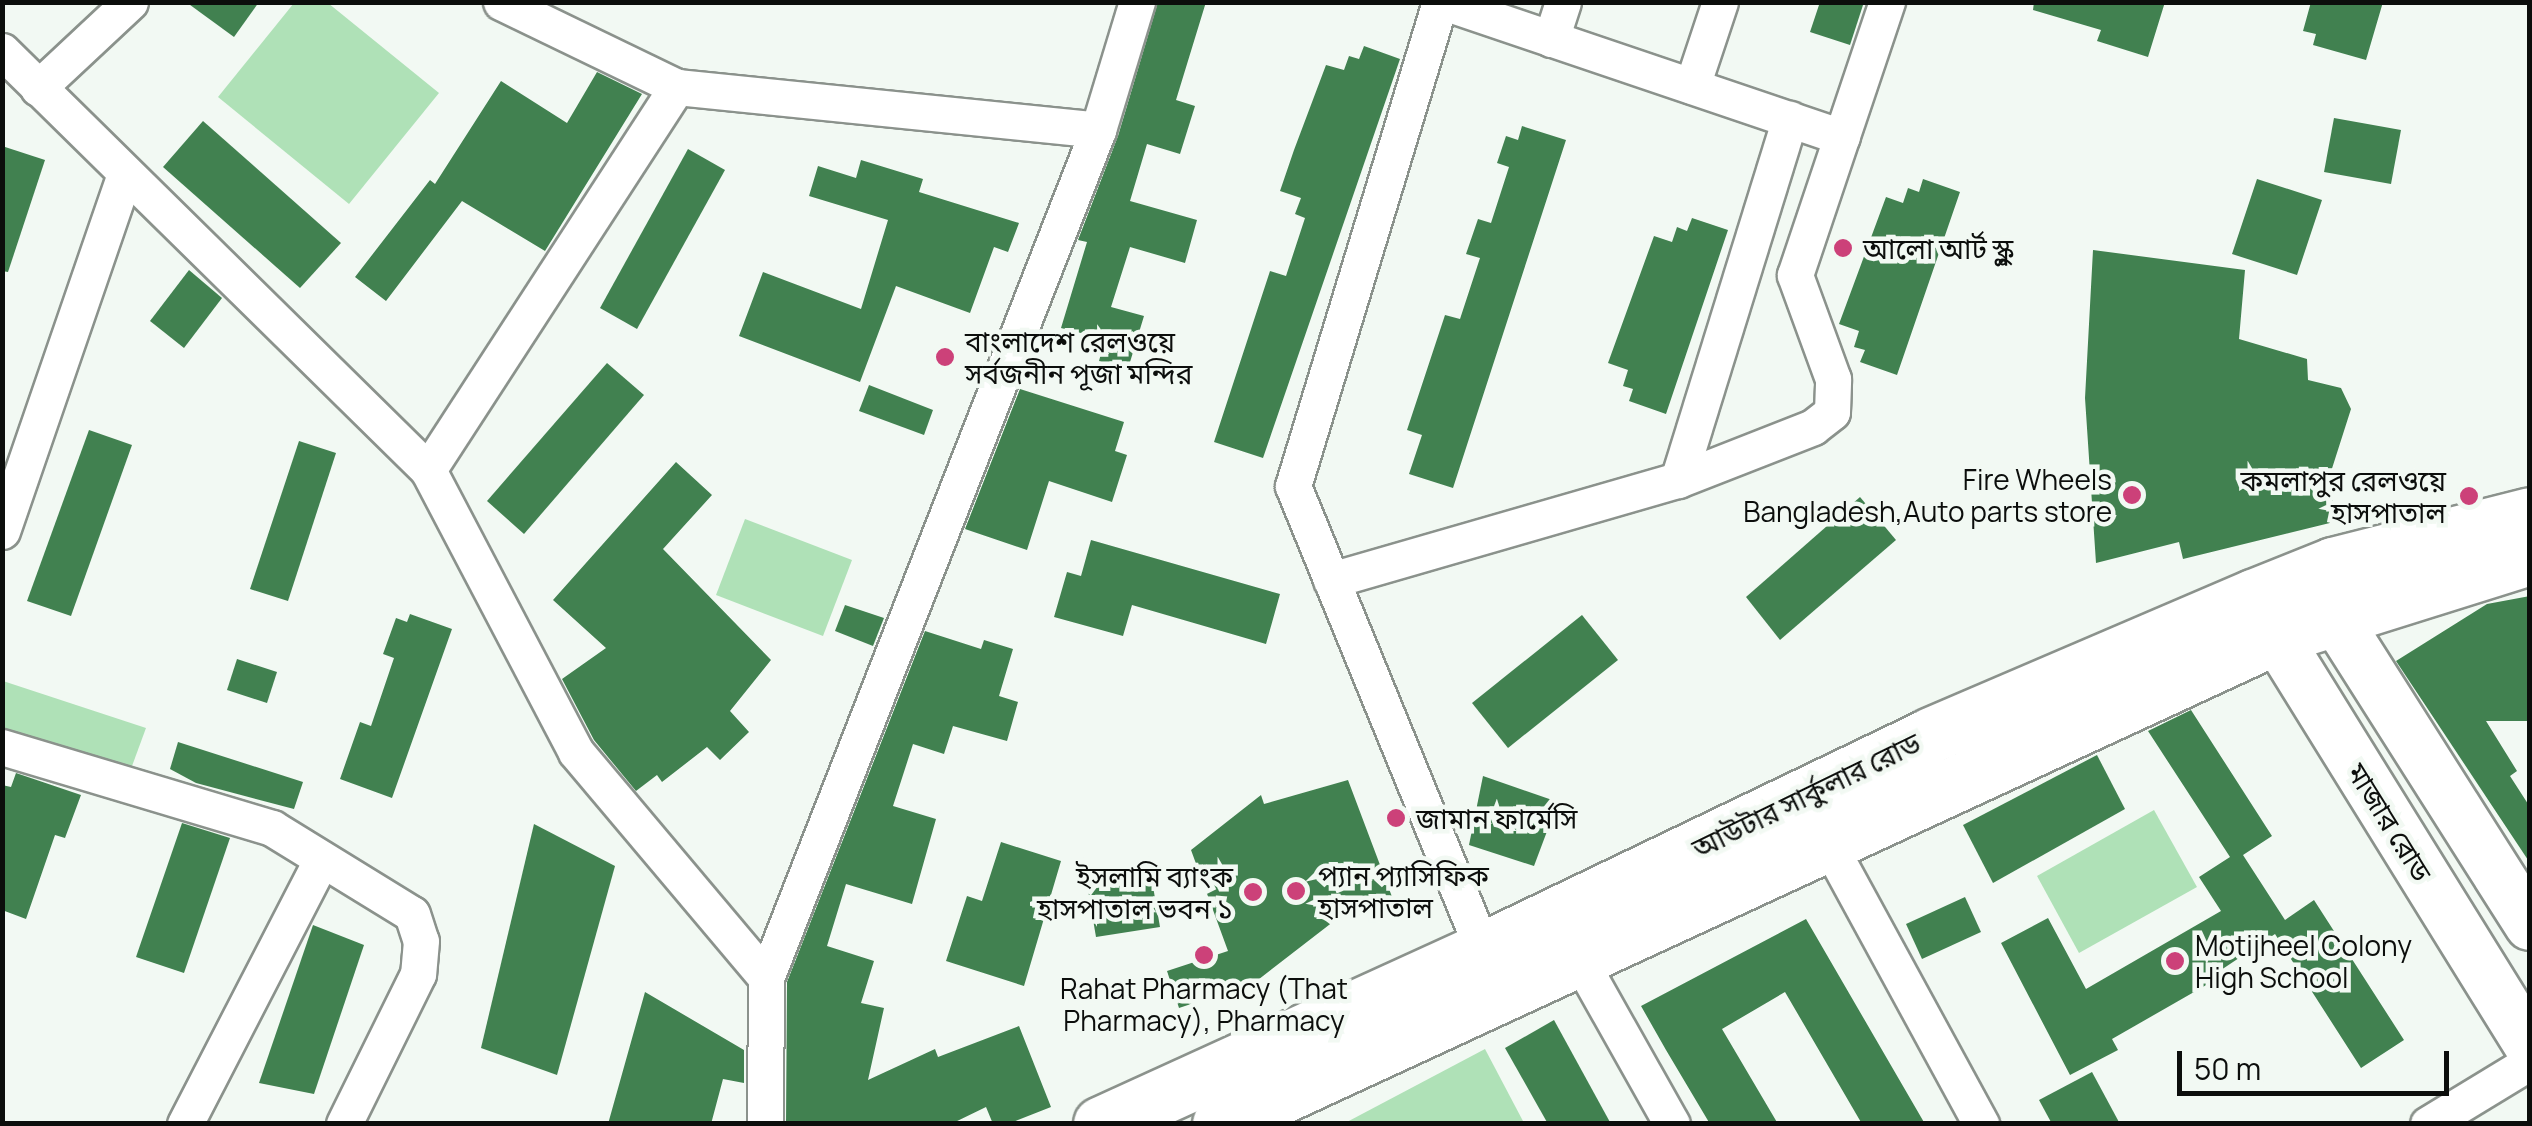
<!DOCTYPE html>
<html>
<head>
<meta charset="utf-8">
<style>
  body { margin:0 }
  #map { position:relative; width:2532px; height:1126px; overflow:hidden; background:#f2f9f3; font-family:Manrope,"Noto Sans Bengali",sans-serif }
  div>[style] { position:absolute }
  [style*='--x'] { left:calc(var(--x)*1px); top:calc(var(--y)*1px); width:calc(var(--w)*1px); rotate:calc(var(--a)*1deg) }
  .green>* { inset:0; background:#afe1b7 }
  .building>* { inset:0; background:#418150 }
  .roads { filter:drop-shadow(2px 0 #8b928c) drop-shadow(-2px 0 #8b928c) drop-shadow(0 2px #8b928c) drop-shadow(0 -2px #8b928c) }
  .street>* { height:35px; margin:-17.5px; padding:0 17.5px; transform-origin:17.5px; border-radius:17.5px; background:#fff }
  .secondary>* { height:50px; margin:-25px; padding:0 25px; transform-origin:25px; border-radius:25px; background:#fff }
  .primary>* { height:55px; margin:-27.5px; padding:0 27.5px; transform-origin:27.5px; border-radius:27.5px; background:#fff }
  .dots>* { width:28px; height:28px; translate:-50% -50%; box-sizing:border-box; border:5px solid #f2f9f3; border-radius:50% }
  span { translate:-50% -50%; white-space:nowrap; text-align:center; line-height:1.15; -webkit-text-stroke:9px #f2f9f3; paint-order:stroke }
  .poi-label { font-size:28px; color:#0c0e0c }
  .left { translate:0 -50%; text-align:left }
  .right { translate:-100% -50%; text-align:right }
  .street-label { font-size:28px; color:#0c0e0c }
  .frame { position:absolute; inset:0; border:5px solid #0c0e0c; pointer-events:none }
  .scale { position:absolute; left:2177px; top:1051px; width:272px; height:45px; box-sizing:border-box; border:5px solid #0c0e0c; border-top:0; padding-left:12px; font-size:30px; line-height:35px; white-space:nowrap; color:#0c0e0c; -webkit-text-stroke:8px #f2f9f3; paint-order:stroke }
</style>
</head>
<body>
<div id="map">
  <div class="green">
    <i style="clip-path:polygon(294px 3px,328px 3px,439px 93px,349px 204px,218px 97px)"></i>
    <i style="clip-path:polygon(745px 519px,852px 560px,823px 636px,716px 595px)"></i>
    <i style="clip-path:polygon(3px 681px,146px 728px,128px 777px,3px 733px)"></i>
    <i style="clip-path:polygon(2154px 810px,2197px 887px,2079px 953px,2037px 876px)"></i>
    <i style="clip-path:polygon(1485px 1049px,1524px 1123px,1345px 1123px)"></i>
  </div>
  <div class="building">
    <i style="clip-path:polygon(186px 2px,259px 2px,234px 37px)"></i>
    <i style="clip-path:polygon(1158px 2px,1206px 2px,1176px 100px,1195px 106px,1180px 154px,1147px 144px,1130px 201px,1197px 220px,1185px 263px,1130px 247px,1111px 307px,1144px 316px,1127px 372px,1099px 361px,1105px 339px,1061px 328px,1087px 242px,1078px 240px,1118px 136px)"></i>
    <i style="clip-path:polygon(1820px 2px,1864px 2px,1850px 45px,1810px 32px)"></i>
    <i style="clip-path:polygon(2034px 2px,2165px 2px,2148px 57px,2097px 41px,2101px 30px,2033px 10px)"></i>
    <i style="clip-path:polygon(2311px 2px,2383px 2px,2366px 60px,2313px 45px,2316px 34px,2303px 31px)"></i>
    <i style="clip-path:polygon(1364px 46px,1400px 59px,1263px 458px,1214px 442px,1270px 271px,1286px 276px,1305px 218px,1295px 214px,1301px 198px,1280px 191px,1294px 150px,1326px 65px,1344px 70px,1349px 56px,1359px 59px)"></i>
    <i style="clip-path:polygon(597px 72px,642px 94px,545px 251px,462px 201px,386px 301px,355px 277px,430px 180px,435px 184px,501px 81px,567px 123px)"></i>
    <i style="clip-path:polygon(2334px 118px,2401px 130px,2391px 184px,2324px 172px)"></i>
    <i style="clip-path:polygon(203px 121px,341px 243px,300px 288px,163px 167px)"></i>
    <i style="clip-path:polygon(1522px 126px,1566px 140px,1453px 488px,1409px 474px,1422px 435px,1407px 430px,1445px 315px,1460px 319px,1480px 258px,1466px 254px,1478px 219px,1491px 223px,1509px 167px,1497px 163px,1506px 136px,1518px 140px)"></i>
    <i style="clip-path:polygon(2px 146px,45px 160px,8px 272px,2px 271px)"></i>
    <i style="clip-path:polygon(688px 149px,725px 170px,637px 329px,600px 308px)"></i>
    <i style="clip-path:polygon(861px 160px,923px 179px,919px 192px,1019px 223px,1008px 252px,994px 247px,970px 313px,896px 286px,860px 382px,739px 336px,763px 272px,861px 309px,888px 220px,809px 196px,818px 166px,856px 178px)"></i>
    <i style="clip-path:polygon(1923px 179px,1960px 192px,1897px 375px,1860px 362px,1865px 350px,1854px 347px,1859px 331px,1839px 324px,1886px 197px,1903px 203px,1908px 188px,1919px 192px)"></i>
    <i style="clip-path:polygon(2257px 179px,2322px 200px,2297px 275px,2232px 254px)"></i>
    <i style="clip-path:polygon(1692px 218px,1728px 230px,1666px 414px,1629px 401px,1633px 389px,1623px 386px,1628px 370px,1608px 363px,1654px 236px,1672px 242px,1677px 227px,1687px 231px)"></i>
    <i style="clip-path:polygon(2093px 250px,2245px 270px,2239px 339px,2307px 359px,2308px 380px,2341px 388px,2351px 409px,2328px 481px,2338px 521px,2183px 559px,2179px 542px,2096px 563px,2085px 398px)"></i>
    <i style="clip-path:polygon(189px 270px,222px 298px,184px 348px,150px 321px)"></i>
    <i style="clip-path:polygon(607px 363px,644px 395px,524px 534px,487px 501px)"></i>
    <i style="clip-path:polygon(869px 385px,933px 410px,924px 435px,859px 411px)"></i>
    <i style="clip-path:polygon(1020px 389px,1124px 422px,1115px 451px,1127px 455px,1112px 502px,1049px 481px,1027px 550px,965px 529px)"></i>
    <i style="clip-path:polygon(89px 430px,132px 445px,71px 616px,27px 601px)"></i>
    <i style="clip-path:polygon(299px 441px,336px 453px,288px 601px,250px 589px)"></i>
    <i style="clip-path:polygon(676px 462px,712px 495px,663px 549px,771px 660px,730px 711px,749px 732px,720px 760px,707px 747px,662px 782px,657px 775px,636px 791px,594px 740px,562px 679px,606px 648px,553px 600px)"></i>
    <i style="clip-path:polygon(1860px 497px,1896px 540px,1780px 640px,1746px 597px)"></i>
    <i style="clip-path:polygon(1091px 540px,1280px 594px,1266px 644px,1132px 605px,1123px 636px,1054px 617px,1067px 572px,1081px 576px)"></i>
    <i style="clip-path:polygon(2530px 596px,2530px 721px,2486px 721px,2517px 771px,2510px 776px,2530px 807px,2530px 863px,2396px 661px,2487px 604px)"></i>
    <i style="clip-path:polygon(845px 605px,884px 618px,873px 646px,835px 631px)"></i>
    <i style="clip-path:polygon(410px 614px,452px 629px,392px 798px,340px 779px,360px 722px,371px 726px,394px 658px,383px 654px,396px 618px,407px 622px)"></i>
    <i style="clip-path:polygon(1582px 615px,1618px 660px,1508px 748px,1472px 703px)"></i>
    <i style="clip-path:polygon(925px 631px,981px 649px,984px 640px,1013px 649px,999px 696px,1018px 702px,1007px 741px,953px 726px,944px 754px,913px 744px,893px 806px,936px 819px,912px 904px,846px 884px,827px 946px,874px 961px,861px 1003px,884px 1008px,868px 1080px,935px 1049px,938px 1057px,1019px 1026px,1051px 1107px,1008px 1124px,993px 1124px,986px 1107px,951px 1124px,786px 1124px,787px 982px)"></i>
    <i style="clip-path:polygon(237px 659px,277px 672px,267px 703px,227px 690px)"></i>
    <i style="clip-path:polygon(2191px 710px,2272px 836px,2243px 855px,2285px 920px,2314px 900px,2404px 1040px,2361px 1068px,2275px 934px,2212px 976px,2215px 980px,2112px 1039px,2118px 1050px,2070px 1075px,2001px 943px,2048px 918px,2086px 989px,2221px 911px,2199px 877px,2230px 857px,2148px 731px)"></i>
    <i style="clip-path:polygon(178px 742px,303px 782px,294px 809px,196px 783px,170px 769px)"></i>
    <i style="clip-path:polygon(2097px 755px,2125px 809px,1993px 883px,1963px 825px)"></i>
    <i style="clip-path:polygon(16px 773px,81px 795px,65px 838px,55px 835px,26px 919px,2px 910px,2px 785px,11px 787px)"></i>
    <i style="clip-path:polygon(1483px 776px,1558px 802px,1534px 866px,1469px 845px)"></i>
    <i style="clip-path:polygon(1348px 780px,1397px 910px,1338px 918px,1254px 983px,1179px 1008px,1167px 971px,1228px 951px,1191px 850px,1261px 795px,1264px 804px)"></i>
    <i style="clip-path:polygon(182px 823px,230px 838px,184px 973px,136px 957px)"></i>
    <i style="clip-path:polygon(534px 824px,615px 866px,557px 1075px,481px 1048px)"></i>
    <i style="clip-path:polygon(1001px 842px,1061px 861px,1024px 986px,946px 961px,967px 896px,982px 901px)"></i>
    <i style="clip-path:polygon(1151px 875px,1160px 927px,1096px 937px,1088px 890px)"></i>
    <i style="clip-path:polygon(1965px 897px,1981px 932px,1922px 959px,1906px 924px)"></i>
    <i style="clip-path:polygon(1806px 919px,1925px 1124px,1862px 1124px,1785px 992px,1722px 1029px,1778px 1124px,1710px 1124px,1666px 1050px,1641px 1006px)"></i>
    <i style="clip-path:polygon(313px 925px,364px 945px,314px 1094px,259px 1083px)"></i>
    <i style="clip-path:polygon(645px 992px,744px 1050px,744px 1083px,723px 1079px,711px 1124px,608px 1124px)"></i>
    <i style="clip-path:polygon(1554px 1020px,1611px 1124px,1548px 1124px,1505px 1048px)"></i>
    <i style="clip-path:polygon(2092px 1072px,2120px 1124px,2052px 1124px,2039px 1100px)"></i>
  </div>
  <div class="roads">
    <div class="street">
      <i style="--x:501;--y:2;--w:195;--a:25.8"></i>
      <i style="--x:677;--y:87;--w:423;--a:5.8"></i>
      <i style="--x:1440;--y:2;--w:506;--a:106.89"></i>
      <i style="--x:1293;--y:486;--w:501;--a:67.73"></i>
      <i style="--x:1443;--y:2;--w:421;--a:18.7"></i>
      <i style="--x:1551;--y:39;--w:39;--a:-72"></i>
      <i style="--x:2;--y:51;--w:598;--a:44.53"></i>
      <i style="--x:428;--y:470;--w:318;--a:62.3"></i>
      <i style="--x:576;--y:752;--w:295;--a:49.9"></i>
      <i style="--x:766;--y:978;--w:146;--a:90.4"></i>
      <i style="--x:1692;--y:86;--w:89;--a:-71.6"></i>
      <i style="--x:38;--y:88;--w:126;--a:-43.1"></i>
      <i style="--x:428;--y:470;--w:457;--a:-57"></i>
      <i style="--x:1678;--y:480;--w:378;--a:-72.8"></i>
      <i style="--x:2;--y:531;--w:374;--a:-71"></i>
      <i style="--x:1331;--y:580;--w:361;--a:-16.1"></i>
      <i style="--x:1678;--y:480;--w:145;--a:-21.4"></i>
      <i style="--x:1813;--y:427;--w:24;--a:-38"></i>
      <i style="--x:1832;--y:412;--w:33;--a:-88"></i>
      <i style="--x:1833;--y:379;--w:111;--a:-110.1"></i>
      <i style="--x:1795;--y:275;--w:288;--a:-71.4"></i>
      <i style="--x:2;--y:747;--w:282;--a:16.7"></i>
      <i style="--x:272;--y:828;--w:164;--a:31.6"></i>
      <i style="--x:412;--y:914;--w:28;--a:72"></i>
      <i style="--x:421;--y:941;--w:33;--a:95"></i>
      <i style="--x:418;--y:974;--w:167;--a:116.3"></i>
      <i style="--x:1829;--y:845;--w:318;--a:61.4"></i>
      <i style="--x:1579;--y:959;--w:189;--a:60.6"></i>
      <i style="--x:766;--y:978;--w:911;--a:-68.62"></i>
      <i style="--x:1098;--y:130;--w:134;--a:-73.1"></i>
      <i style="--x:185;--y:1124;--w:296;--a:-62.7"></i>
      <i style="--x:2428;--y:1124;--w:119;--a:-31.3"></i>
    </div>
    <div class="secondary">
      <i style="--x:2313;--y:583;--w:405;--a:57.6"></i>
      <i style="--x:2256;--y:604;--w:520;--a:58.2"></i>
    </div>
    <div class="primary">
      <i style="--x:1101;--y:1124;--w:420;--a:-24.5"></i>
      <i style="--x:1483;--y:950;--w:497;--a:-25.6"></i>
      <i style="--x:1931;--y:735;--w:350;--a:-23.2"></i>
      <i style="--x:2253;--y:597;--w:86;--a:-21.8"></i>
      <i style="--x:2333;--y:565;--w:203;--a:-14.2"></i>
      <i style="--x:1220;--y:1124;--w:1161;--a:-24.8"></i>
      <i style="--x:2274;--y:637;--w:268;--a:-17.4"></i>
    </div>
  </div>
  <div class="dots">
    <i style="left:1843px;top:248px;background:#cc4179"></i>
    <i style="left:945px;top:357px;background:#cc4179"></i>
    <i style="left:2132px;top:495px;background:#cc4179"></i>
    <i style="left:2469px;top:496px;background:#cc4179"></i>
    <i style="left:1396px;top:818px;background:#cc4179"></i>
    <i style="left:1296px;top:891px;background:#cc4179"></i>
    <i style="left:1253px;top:892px;background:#cc4179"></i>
    <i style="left:1204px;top:955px;background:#cc4179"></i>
    <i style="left:2175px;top:961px;background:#cc4179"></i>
  </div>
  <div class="poi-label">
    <span class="left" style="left:1863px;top:248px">আলো আর্ট স্কুল</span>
    <span class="left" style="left:965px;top:357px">বাংলাদেশ রেলওয়ে<br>সর্বজনীন পূজা মন্দির</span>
    <span class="right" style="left:2112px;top:495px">Fire Wheels<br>Bangladesh,Auto parts store</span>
    <span class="right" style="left:2446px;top:496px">কমলাপুর রেলওয়ে<br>হাসপাতাল</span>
    <span class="left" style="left:1416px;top:818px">জামান ফার্মেসি</span>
    <span class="left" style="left:1318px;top:891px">প্যান প্যাসিফিক<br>হাসপাতাল</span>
    <span class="right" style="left:1233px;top:892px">ইসলামি ব্যাংক<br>হাসপাতাল ভবন ১</span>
    <span class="left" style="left:2195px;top:961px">Motijheel Colony<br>High School</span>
    <span style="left:1204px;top:1004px">Rahat Pharmacy (That<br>Pharmacy), Pharmacy</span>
  </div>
  <div class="street-label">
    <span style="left:1806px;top:795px;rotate:-26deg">আউটার সার্কুলার রোড</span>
    <span style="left:2390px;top:822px;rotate:58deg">মাজার রোড</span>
  </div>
  <div class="frame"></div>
  <div class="scale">50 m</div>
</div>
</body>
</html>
